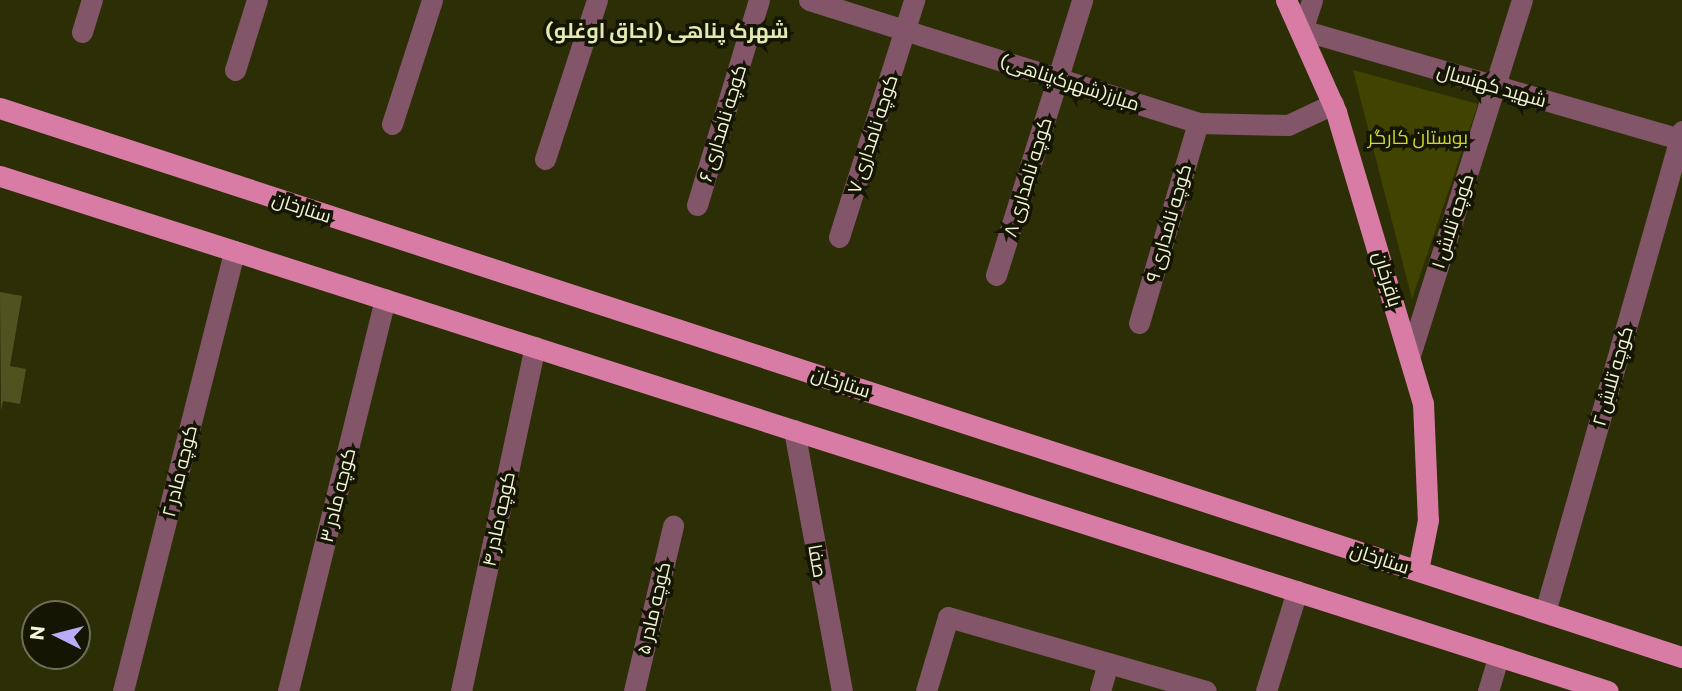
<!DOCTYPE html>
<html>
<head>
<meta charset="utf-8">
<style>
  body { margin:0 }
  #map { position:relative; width:1682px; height:691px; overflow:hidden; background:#2c2e06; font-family:Commissioner,Cairo,sans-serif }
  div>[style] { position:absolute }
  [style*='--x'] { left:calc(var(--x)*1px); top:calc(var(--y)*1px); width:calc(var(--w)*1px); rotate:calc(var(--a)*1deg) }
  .green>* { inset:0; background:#414300 }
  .building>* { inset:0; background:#505320 }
  .minor>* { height:21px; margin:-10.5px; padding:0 10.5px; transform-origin:10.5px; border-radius:10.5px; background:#825569 }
  .major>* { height:21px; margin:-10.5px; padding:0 10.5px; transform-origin:10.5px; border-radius:10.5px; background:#d87ca6 }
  span { translate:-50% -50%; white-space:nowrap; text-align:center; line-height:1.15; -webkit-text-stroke:7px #141502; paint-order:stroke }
  .street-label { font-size:19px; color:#f2f5da }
  .park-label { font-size:19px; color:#cfd62d }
  .neighbourhood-label { font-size:21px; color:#e4e9b2; font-weight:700 }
  .north { position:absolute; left:21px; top:600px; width:70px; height:70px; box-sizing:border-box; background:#141502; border:2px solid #6d6f58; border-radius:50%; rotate:276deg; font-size:19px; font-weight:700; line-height:28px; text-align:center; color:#f2f5da }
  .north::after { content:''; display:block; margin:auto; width:24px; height:32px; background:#b9abf7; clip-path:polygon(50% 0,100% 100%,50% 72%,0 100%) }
</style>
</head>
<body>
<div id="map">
  <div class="green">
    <i style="clip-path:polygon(1353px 70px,1478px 104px,1412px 299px)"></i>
  </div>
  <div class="building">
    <i style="clip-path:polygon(0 292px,22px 296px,10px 366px,26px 369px,20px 404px,3px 401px,1px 411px)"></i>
  </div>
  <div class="minor">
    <i style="--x:809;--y:0;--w:408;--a:17.5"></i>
    <i style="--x:1198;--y:123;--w:90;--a:1.3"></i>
    <i style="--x:1288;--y:125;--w:50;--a:-25"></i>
    <i style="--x:1312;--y:0;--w:32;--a:108"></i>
    <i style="--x:1302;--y:30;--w:396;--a:16.1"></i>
    <i style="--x:82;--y:32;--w:34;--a:-73"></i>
    <i style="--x:235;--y:70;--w:73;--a:-72.6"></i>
    <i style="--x:392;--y:124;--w:130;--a:-72.1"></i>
    <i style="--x:545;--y:159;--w:167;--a:-71.9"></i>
    <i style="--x:697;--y:205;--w:214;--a:-73.2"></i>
    <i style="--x:839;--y:237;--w:249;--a:-72.4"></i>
    <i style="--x:996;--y:275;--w:288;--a:-72.6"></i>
    <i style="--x:1139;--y:323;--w:209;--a:-73.6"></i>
    <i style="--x:1410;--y:355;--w:372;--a:-72.5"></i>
    <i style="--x:794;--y:430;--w:265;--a:79.6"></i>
    <i style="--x:1545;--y:612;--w:500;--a:-74.1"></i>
    <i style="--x:123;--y:691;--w:454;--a:-75.8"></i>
    <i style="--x:288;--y:691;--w:404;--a:-76.1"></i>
    <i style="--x:461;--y:691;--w:352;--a:-77.9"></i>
    <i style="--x:634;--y:691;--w:170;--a:-76.7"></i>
    <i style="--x:926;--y:691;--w:77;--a:-73.4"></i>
    <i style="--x:948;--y:617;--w:268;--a:16"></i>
    <i style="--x:1100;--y:691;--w:29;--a:-74"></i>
    <i style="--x:1266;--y:691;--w:105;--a:-72.8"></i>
    <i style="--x:1488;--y:691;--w:37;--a:-73"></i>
  </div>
  <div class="major">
    <i style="--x:1286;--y:0;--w:123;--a:65.9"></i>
    <i style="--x:1336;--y:112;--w:304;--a:73.4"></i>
    <i style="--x:1423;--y:403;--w:117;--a:87.6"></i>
    <i style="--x:1428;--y:520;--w:51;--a:101.3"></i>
    <i style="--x:0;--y:108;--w:1769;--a:18.08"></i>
    <i style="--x:0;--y:176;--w:1688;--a:17.76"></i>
  </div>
  <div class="street-label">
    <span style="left:1070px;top:82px;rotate:18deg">مبارز(شهرک‌پناهی)</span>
    <span style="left:1492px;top:85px;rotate:16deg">شهید کهنسال</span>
    <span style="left:722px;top:123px;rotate:-73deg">کوچه نامداری ۶</span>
    <span style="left:872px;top:134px;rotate:-72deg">کوچه نامداری ۷</span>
    <span style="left:1027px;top:177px;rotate:-73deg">کوچه نامداری ۸</span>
    <span style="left:302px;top:207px;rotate:18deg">ستارخان</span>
    <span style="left:1452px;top:221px;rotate:-72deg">کوچه تلاش ۱</span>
    <span style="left:1168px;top:223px;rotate:-74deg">کوچه نامداری ۹</span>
    <span style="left:1388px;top:279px;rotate:73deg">باقرخان</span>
    <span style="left:1612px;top:376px;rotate:-74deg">کوچه تلاش ۲</span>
    <span style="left:841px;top:382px;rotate:18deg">ستارخان</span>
    <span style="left:179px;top:471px;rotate:-76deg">کوچه مادر ۲</span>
    <span style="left:337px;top:495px;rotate:-76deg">کوچه مادر ۳</span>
    <span style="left:498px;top:519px;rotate:-78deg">کوچه مادر ۴</span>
    <span style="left:1380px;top:558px;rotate:18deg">ستارخان</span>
    <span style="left:818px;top:561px;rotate:80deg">صفا</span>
    <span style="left:653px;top:608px;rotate:-77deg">کوچه مادر ۵</span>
  </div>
  <div class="park-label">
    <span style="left:1418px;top:137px">بوستان کارگر</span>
  </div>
  <div class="neighbourhood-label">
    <span style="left:667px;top:30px">شهرک پناهی (اجاق اوغلو)</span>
  </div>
  <div class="north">N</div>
</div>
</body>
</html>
